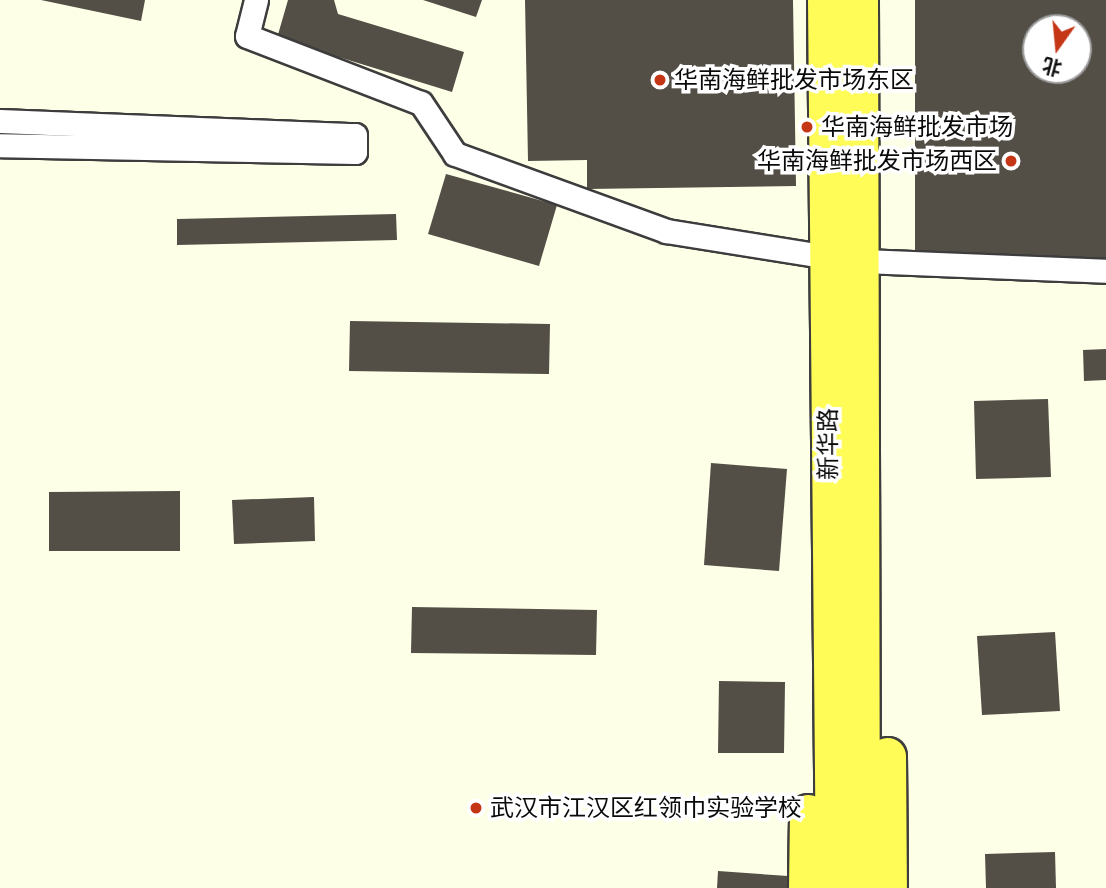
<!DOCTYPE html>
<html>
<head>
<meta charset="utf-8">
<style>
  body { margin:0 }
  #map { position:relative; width:1106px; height:888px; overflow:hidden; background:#feffe7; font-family:"PT Serif","Noto Sans SC",serif }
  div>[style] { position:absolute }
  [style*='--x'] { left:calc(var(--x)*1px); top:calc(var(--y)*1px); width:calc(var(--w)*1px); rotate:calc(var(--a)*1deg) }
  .building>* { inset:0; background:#534e46 }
  .roads { filter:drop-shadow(2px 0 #3d3d3d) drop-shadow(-2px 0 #3d3d3d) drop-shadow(0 2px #3d3d3d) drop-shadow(0 -2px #3d3d3d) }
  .minor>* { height:23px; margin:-11.5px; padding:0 11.5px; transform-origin:11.5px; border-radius:11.5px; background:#fff }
  .primary>* { height:37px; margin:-18.5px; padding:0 18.5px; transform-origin:18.5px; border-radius:18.5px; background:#fffc57 }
  .dots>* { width:19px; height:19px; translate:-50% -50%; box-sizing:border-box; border:4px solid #fff; border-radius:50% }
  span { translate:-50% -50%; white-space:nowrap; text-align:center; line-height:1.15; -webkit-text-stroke:7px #fff; paint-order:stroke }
  .poi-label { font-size:24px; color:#0a0a0a }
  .left { translate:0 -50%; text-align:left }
  .right { translate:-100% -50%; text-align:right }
  .street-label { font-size:24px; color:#0a0a0a }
  .north { position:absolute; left:1022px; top:14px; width:70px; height:70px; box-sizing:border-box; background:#fff; border:2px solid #9d9d9d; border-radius:50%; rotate:195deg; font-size:19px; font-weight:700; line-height:28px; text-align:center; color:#0a0a0a }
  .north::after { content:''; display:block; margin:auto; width:24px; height:32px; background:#c53617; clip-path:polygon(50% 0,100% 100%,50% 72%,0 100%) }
</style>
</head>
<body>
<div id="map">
  <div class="building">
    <i style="clip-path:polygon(41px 0,145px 0,141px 21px)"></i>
    <i style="clip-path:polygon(288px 0,334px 0,338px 14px,464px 52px,452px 92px,277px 38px)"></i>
    <i style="clip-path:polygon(423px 0,482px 0,476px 17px)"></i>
    <i style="clip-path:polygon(525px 0,793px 0,796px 186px,587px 189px,587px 160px,528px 161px)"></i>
    <i style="clip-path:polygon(evenodd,915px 0,1106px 0,1106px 260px,915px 253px,915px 0,1036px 28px,1078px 28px,1078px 70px,1036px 70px,1036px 28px)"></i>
    <i style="clip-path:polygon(446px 174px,557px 205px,539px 266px,428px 234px)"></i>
    <i style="clip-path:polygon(396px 214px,397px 240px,177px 245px,177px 219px)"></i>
    <i style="clip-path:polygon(350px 321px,550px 324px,549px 374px,349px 371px)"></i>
    <i style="clip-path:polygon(1106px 349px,1106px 380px,1084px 381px,1083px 350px)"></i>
    <i style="clip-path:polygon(1048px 399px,1051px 477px,976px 479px,974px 401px)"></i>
    <i style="clip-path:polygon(711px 463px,787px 469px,779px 571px,704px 565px)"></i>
    <i style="clip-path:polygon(180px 491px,180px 551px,49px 551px,49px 492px)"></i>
    <i style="clip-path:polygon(314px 497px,315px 541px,234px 544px,232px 500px)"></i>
    <i style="clip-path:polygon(412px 607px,597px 610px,596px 655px,411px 653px)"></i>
    <i style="clip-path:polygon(1055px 632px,1060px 711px,982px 715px,977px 636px)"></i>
    <i style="clip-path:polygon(719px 681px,785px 682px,784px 753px,718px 753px)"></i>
    <i style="clip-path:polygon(1055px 852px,1056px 888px,986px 888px,985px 854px)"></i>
    <i style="clip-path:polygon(718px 871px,788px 876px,788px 888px,717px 888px)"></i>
  </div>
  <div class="roads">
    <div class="minor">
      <i style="--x:256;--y:0;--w:37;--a:104"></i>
      <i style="--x:247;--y:36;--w:186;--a:21.1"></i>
      <i style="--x:421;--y:103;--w:61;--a:56.3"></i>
      <i style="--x:455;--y:154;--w:225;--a:20"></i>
      <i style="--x:666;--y:231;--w:164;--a:9.1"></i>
      <i style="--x:0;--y:121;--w:355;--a:2.3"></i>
      <i style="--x:355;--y:135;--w:17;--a:90"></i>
      <i style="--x:355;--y:152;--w:355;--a:-178.9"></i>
      <i style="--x:862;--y:261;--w:244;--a:2.3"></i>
    </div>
    <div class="primary">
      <i style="--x:826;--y:0;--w:888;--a:89.48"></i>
      <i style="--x:859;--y:0;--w:888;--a:89.87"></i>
      <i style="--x:887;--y:756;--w:132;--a:89.6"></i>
      <i style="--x:807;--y:888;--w:75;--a:-89.2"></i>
    </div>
  </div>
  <div class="dots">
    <i style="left:660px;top:80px;background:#c53617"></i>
    <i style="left:807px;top:127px;background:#c53617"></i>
    <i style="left:1011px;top:161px;background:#c53617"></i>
    <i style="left:476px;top:808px;background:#c53617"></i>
  </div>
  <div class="poi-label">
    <span class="left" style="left:674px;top:80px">华南海鲜批发市场东区</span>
    <span class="left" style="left:821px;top:127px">华南海鲜批发市场</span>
    <span class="right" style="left:997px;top:161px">华南海鲜批发市场西区</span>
    <span class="left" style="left:490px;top:808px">武汉市江汉区红领巾实验学校</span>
  </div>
  <div class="street-label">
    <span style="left:828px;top:444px;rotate:-90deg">新华路</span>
  </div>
  <div class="north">北</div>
</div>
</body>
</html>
